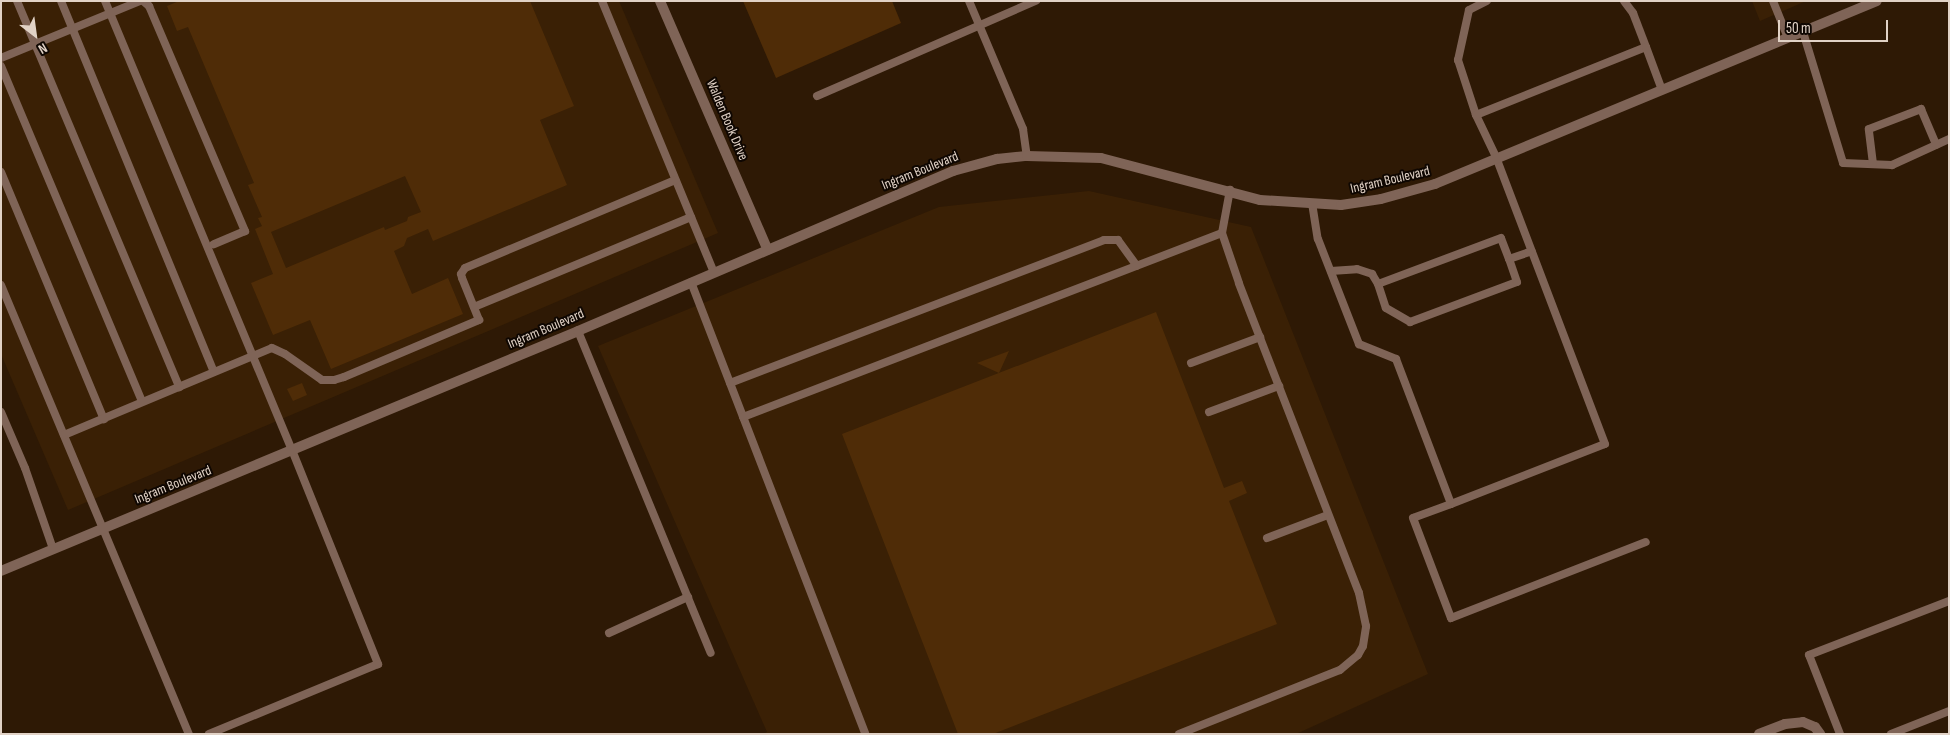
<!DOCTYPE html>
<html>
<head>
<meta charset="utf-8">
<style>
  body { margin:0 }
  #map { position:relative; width:1950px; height:735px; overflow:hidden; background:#2e1905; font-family:"Sofia Sans Condensed",sans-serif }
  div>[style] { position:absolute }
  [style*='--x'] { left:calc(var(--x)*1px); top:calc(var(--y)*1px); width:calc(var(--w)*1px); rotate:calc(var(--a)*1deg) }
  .built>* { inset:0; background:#3a2005 }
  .building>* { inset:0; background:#4f2c07 }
  .lane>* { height:8px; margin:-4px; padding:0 4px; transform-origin:4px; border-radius:4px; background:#7f6457 }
  .street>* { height:10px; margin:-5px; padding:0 5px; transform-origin:5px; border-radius:5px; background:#7f6457 }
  span { translate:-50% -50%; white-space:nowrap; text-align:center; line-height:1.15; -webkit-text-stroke:4px #0f0702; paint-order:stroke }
  .street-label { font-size:14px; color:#e1d2c6 }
  .frame { position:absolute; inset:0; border:2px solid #e1d2c6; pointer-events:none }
  .north { position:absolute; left:10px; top:10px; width:50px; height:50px; -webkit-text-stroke:4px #0f0702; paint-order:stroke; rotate:150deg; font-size:14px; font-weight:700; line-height:20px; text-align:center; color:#e1d2c6 }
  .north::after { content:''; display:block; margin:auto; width:18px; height:22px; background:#e1d2c6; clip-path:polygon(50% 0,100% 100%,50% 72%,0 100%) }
  .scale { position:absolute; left:1778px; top:20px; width:110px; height:22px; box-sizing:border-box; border:2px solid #e1d2c6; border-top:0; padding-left:6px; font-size:15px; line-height:18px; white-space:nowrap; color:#e1d2c6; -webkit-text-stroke:4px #0f0702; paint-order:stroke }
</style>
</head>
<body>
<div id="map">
  <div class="built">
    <i style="clip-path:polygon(1px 1px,619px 1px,718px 233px,68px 510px,1px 354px)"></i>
    <i style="clip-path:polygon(1752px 1px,1806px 1px,1760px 21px)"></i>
    <i style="clip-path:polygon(1089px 191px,1251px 227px,1428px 674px,1296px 734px,763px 734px,767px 732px,598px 346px,939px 207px)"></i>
  </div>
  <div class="building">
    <i style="clip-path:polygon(evenodd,179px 1px,530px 1px,574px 106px,540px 120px,567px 185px,433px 241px,428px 229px,407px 238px,404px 246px,394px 251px,412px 294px,448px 278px,463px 314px,331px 369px,310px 320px,273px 335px,251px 283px,273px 274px,255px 229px,262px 226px,258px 218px,262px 217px,248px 185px,254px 183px,188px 27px,177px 31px,167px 6px,179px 1px,405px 176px,421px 212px,408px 217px,407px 221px,385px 230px,384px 227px,286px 268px,271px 232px,405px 176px)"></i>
    <i style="clip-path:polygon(743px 1px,892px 1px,901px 23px,776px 78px)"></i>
    <i style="clip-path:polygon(1156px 312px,1224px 488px,1242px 481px,1247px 493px,1229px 501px,1277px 624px,993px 734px,958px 734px,842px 434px)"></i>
    <i style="clip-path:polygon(1009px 351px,999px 373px,977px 363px)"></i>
    <i style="clip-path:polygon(302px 383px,307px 395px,293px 401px,287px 389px)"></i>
  </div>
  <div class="lane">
    <i style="--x:17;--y:1;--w:419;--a:67.2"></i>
    <i style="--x:61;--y:1;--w:401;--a:67.6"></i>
    <i style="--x:105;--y:1;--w:486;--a:67.4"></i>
    <i style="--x:292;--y:450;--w:231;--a:68.1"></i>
    <i style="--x:378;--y:664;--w:183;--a:157.5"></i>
    <i style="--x:143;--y:1;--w:8;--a:40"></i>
    <i style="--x:149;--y:6;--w:245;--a:66.9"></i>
    <i style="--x:245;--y:231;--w:34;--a:157"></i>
    <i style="--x:602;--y:1;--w:294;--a:67.6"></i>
    <i style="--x:969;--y:1;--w:139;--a:67.1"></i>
    <i style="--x:1023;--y:129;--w:27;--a:82"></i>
    <i style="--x:1624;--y:1;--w:15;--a:53"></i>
    <i style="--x:1633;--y:13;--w:36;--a:69"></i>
    <i style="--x:1773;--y:1;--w:40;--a:68"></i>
    <i style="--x:1803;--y:32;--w:137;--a:73"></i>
    <i style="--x:1843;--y:163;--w:49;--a:2.3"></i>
    <i style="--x:1892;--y:165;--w:63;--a:-24.5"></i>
    <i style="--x:1;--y:58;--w:150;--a:-22.3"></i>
    <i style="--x:1;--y:66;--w:364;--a:67.2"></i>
    <i style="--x:817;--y:96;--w:239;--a:-23.5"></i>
    <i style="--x:1476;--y:115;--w:58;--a:-108.1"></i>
    <i style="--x:1458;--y:60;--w:51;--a:-77.6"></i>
    <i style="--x:1469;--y:10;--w:20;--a:-27"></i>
    <i style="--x:1873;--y:164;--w:35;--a:-97"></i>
    <i style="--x:1869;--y:129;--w:56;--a:-21"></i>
    <i style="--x:1921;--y:109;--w:39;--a:67"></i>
    <i style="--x:1;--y:172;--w:268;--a:67.4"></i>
    <i style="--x:1312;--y:203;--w:36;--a:81"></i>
    <i style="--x:1318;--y:239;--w:113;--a:68.7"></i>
    <i style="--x:1359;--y:344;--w:40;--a:22"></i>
    <i style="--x:1396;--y:359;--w:155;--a:69.2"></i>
    <i style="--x:1451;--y:504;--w:165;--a:-21.3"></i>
    <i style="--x:1605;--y:444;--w:305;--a:-110.8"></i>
    <i style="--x:1497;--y:159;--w:49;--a:-115.5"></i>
    <i style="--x:1476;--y:115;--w:183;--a:-21.8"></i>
    <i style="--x:1646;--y:47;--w:46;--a:69.6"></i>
    <i style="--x:1509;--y:259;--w:22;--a:-111"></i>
    <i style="--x:1501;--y:238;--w:131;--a:159.5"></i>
    <i style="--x:1378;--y:284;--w:25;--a:72"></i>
    <i style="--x:1386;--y:308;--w:28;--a:30"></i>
    <i style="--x:1410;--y:322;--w:114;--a:-20.5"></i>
    <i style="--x:1517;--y:282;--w:24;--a:-109"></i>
    <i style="--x:1509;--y:259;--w:24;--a:-19"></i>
    <i style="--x:1331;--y:271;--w:26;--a:-4"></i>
    <i style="--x:1357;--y:269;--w:16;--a:18"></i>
    <i style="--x:1372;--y:274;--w:12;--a:59"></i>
    <i style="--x:691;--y:282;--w:484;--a:68.9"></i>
    <i style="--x:1;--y:285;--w:487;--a:67.3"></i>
    <i style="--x:474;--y:307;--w:235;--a:-22.5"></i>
    <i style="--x:578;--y:331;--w:348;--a:67.6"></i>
    <i style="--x:1191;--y:363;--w:74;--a:-20.6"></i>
    <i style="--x:730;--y:383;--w:400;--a:-20.9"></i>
    <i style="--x:1104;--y:240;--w:14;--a:0"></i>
    <i style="--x:1118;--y:240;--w:32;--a:54"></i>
    <i style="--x:1;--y:412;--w:61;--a:66.8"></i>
    <i style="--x:25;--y:468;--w:86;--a:70.9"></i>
    <i style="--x:1209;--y:412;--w:75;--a:-20.4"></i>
    <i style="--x:743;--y:417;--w:513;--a:-21.01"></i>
    <i style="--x:64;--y:435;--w:225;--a:-22.7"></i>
    <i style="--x:272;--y:348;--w:14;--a:25"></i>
    <i style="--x:285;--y:354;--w:45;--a:35.1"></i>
    <i style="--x:322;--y:380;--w:12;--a:0"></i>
    <i style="--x:334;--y:380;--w:10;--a:-17"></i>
    <i style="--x:344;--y:377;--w:147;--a:-22.9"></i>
    <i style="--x:479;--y:320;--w:45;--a:-112"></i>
    <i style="--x:462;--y:278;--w:4;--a:-104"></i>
    <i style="--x:461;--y:274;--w:7;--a:-56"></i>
    <i style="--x:465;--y:268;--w:228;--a:-22.7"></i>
    <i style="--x:1451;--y:504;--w:40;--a:159.8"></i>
    <i style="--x:1413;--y:518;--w:107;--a:69.2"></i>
    <i style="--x:1451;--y:618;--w:209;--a:-21.3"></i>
    <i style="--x:1267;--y:538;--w:65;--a:-20.7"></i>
    <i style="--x:609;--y:633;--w:87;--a:-24.5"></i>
    <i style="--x:1179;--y:734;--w:173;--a:-21.7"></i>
    <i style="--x:1340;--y:670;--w:23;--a:-40"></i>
    <i style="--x:1358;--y:655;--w:10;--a:-61"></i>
    <i style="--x:1363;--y:646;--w:20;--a:-81"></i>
    <i style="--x:1366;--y:626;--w:34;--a:-102"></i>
    <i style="--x:1359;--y:593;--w:332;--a:-111.2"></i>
    <i style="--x:1239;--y:283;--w:53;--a:-108.8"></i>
    <i style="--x:1222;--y:233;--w:44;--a:-79.5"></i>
    <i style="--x:1840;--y:734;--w:85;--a:-111.4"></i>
    <i style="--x:1809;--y:655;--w:150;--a:-21.1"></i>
    <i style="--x:1891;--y:734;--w:62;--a:-21.6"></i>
  </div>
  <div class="street">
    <i style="--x:660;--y:1;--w:271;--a:66.6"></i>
    <i style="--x:1;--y:571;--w:625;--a:-22.58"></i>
    <i style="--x:578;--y:331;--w:408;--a:-23.1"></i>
    <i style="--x:953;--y:171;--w:46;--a:-15.3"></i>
    <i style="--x:997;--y:159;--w:30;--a:-6"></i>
    <i style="--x:1027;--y:156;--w:74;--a:1.5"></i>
    <i style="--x:1101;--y:158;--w:164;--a:14.8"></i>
    <i style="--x:1260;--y:200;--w:81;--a:3.5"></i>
    <i style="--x:1341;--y:205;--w:40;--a:-8.5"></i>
    <i style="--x:1381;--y:199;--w:56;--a:-15.5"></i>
    <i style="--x:1435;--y:184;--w:478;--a:-22.5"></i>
    <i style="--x:1759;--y:734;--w:28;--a:-21"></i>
    <i style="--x:1785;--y:724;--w:18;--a:-6"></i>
    <i style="--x:1803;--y:722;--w:13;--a:23"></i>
    <i style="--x:1815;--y:727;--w:9;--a:54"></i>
  </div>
  <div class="street-label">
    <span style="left:727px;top:120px;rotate:67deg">Walden Book Drive</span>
    <span style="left:920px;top:171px;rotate:-22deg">Ingram Boulevard</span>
    <span style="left:1390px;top:180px;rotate:-13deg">Ingram Boulevard</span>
    <span style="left:546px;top:329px;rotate:-23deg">Ingram Boulevard</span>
    <span style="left:173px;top:485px;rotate:-22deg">Ingram Boulevard</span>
  </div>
  <div class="frame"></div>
  <div class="north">N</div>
  <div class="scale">50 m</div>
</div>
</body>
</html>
